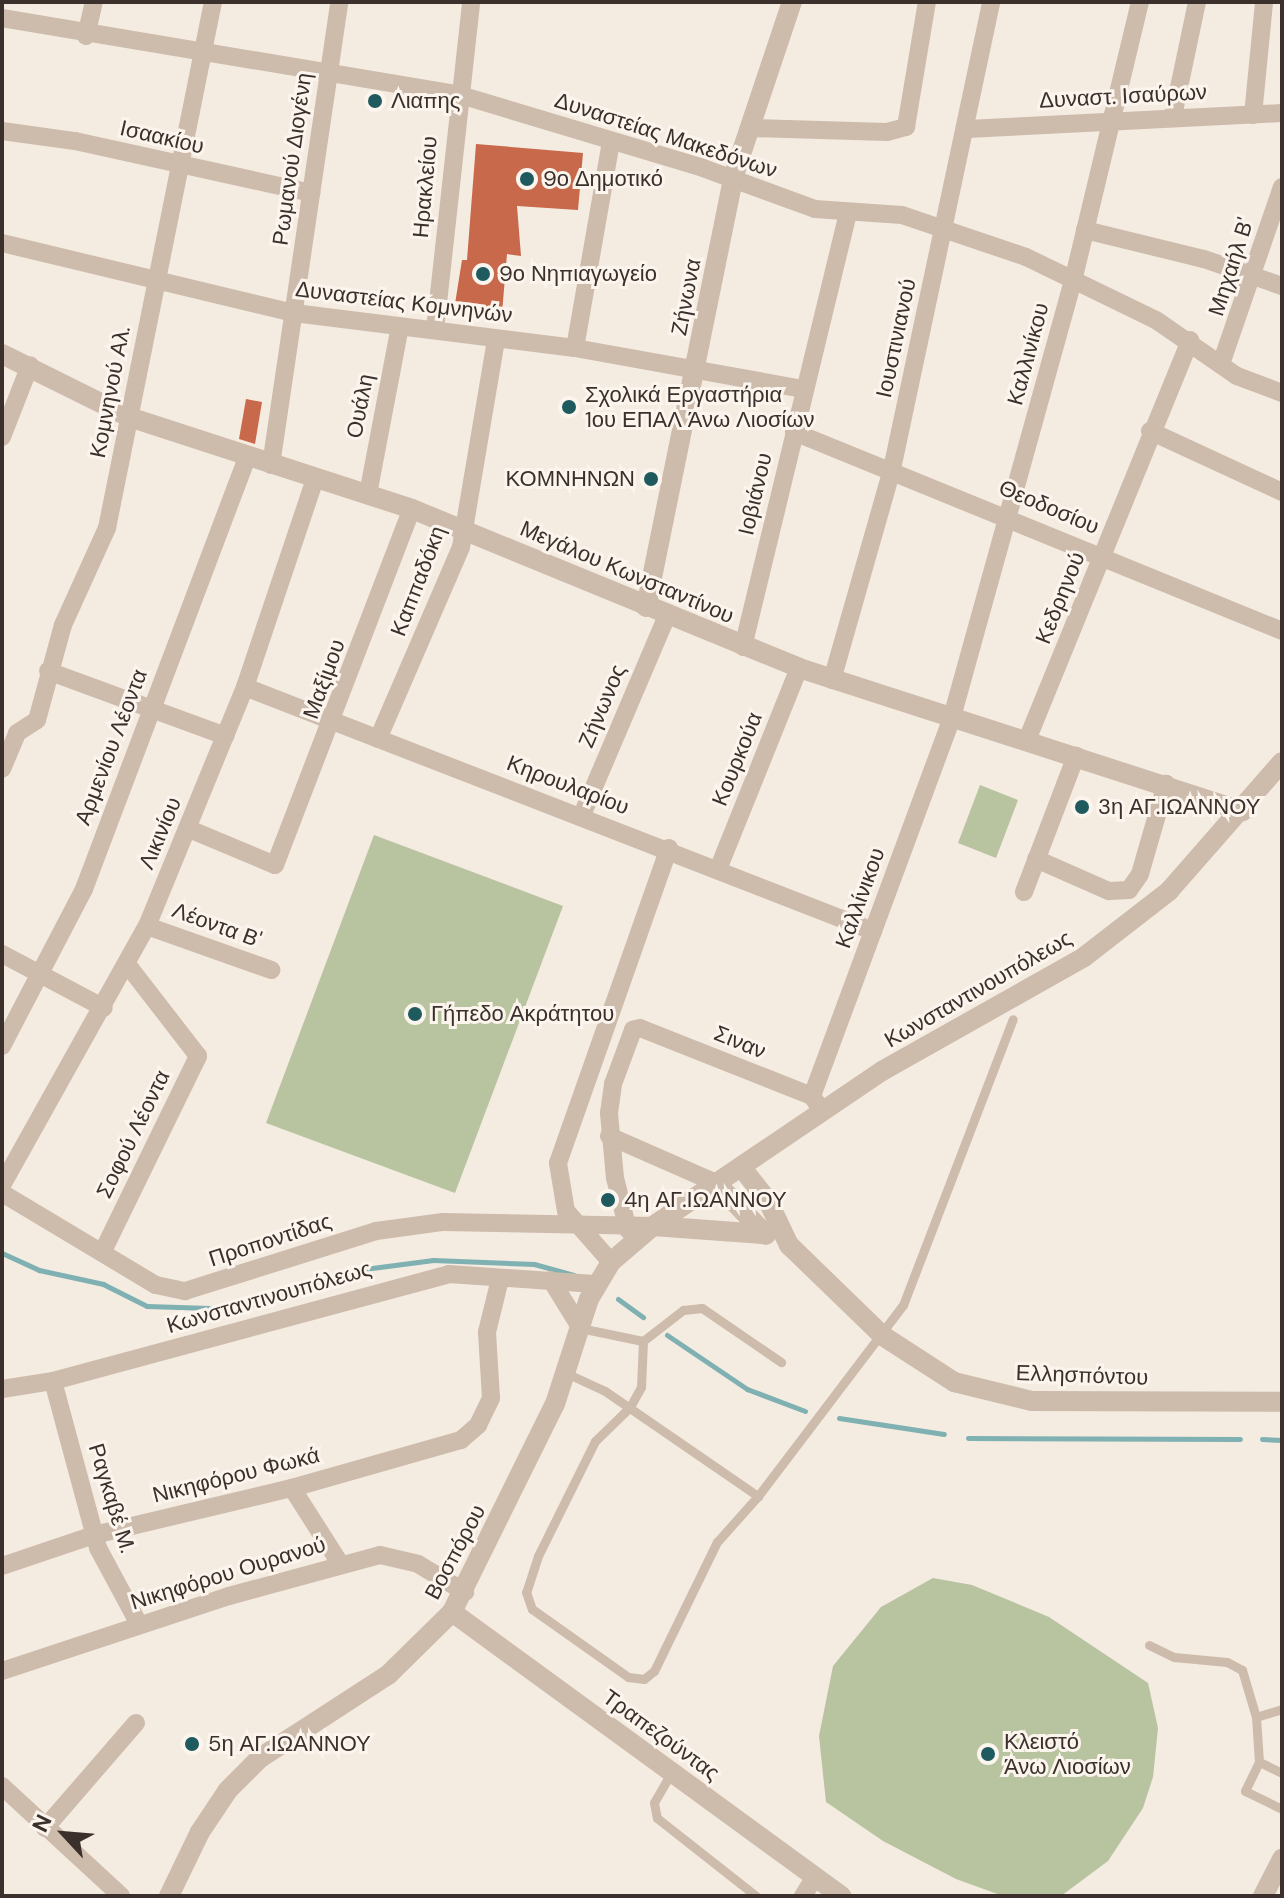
<!DOCTYPE html>
<html>
<head>
<meta charset="utf-8">
<style>
  body { margin:0 }
  #map { position:relative; width:1284px; height:1898px; overflow:hidden; background:#f4ebe1; font-family:"DM Sans",sans-serif }
  div>[style] { position:absolute }
  [style*='--x'] { left:calc(var(--x)*1px); top:calc(var(--y)*1px); width:calc(var(--w)*1px); rotate:calc(var(--a)*1deg) }
  .green>* { inset:0; background:#b8c4a0 }
  .stream>* { height:5px; margin:-2.5px; padding:0 2.5px; transform-origin:2.5px; border-radius:2.5px; background:#7fb0b2 }
  .building>* { inset:0; background:#c8694b }
  .service>* { height:9px; margin:-4.5px; padding:0 4.5px; transform-origin:4.5px; border-radius:4.5px; background:#cdbbac }
  .minor>* { height:18px; margin:-9px; padding:0 9px; transform-origin:9px; border-radius:9px; background:#cdbbac }
  .tertiary>* { height:20px; margin:-10px; padding:0 10px; transform-origin:10px; border-radius:10px; background:#cdbbac }
  .dots>* { width:22px; height:22px; translate:-50% -50%; box-sizing:border-box; border:4px solid #fbf5ee; border-radius:50% }
  span { translate:-50% -50%; white-space:nowrap; text-align:center; line-height:1.15; -webkit-text-stroke:6px #fbf5ee; paint-order:stroke }
  .street-label { font-size:22px; color:#3b302b }
  .poi-label { font-size:22px; color:#3b302b }
  .left { translate:0 -50%; text-align:left }
  .right { translate:-100% -50%; text-align:right }
  .frame { position:absolute; inset:0; border:4px solid #3b302b; pointer-events:none }
  .north { position:absolute; left:24px; top:1794px; width:80px; height:80px; -webkit-text-stroke:6px #fbf5ee; paint-order:stroke; rotate:296deg; font-size:22px; font-weight:700; line-height:32px; text-align:center; color:#3b302b }
  .north::after { content:''; display:block; margin:auto; width:28px; height:36px; background:#3b302b; clip-path:polygon(50% 0,100% 100%,50% 72%,0 100%) }
</style>
</head>
<body>
<div id="map">
  <div class="green">
    <i style="clip-path:polygon(980px 785px,1018px 800px,996px 858px,958px 843px)"></i>
    <i style="clip-path:polygon(374px 835px,563px 906px,455px 1193px,266px 1123px)"></i>
    <i style="clip-path:polygon(933px 1578px,972px 1585px,1049px 1617px,1148px 1683px,1158px 1728px,1153px 1777px,1143px 1808px,1108px 1861px,1061px 1896px,1003px 1896px,956px 1879px,883px 1841px,826px 1802px,819px 1736px,833px 1666px,881px 1607px)"></i>
  </div>
  <div class="stream">
    <i style="--x:2;--y:1253;--w:41;--a:24.7"></i>
    <i style="--x:39;--y:1270;--w:66;--a:12.3"></i>
    <i style="--x:103;--y:1284;--w:49;--a:26.6"></i>
    <i style="--x:147;--y:1306;--w:93;--a:1.8"></i>
    <i style="--x:240;--y:1309;--w:115;--a:-19.2"></i>
    <i style="--x:349;--y:1271;--w:85;--a:-7.5"></i>
    <i style="--x:433;--y:1260;--w:101;--a:2.3"></i>
    <i style="--x:534;--y:1264;--w:41;--a:15.4"></i>
    <i style="--x:618;--y:1299;--w:31;--a:36"></i>
    <i style="--x:667;--y:1335;--w:97;--a:34"></i>
    <i style="--x:747;--y:1389;--w:62;--a:20.8"></i>
    <i style="--x:839;--y:1418;--w:106;--a:8.7"></i>
    <i style="--x:968;--y:1438;--w:272;--a:0.2"></i>
    <i style="--x:1262;--y:1439;--w:20;--a:3"></i>
  </div>
  <div class="building">
    <i style="clip-path:polygon(476px 144px,583px 153px,578px 210px,517px 206px,521px 256px,507px 254px,502px 313px,454px 310px,462px 260px,467px 260px)"></i>
    <i style="clip-path:polygon(246px 399px,262px 402px,255px 444px,239px 439px)"></i>
  </div>
  <div class="service">
    <i style="--x:580;--y:1328;--w:64;--a:11.7"></i>
    <i style="--x:643;--y:1341;--w:46;--a:92.5"></i>
    <i style="--x:641;--y:1387;--w:23;--a:119"></i>
    <i style="--x:630;--y:1407;--w:49;--a:135.8"></i>
    <i style="--x:595;--y:1441;--w:128;--a:116.4"></i>
    <i style="--x:538;--y:1556;--w:38;--a:108"></i>
    <i style="--x:526;--y:1592;--w:18;--a:71"></i>
    <i style="--x:532;--y:1609;--w:118;--a:35.3"></i>
    <i style="--x:628;--y:1677;--w:16;--a:7"></i>
    <i style="--x:644;--y:1679;--w:13;--a:-39"></i>
    <i style="--x:654;--y:1671;--w:144;--a:-64"></i>
    <i style="--x:717;--y:1542;--w:62;--a:-48.3"></i>
    <i style="--x:643;--y:1341;--w:51;--a:-37.8"></i>
    <i style="--x:683;--y:1310;--w:19;--a:-6"></i>
    <i style="--x:702;--y:1308;--w:96;--a:34.4"></i>
    <i style="--x:566;--y:1373;--w:43;--a:24.8"></i>
    <i style="--x:605;--y:1391;--w:186;--a:34.5"></i>
    <i style="--x:758;--y:1496;--w:240;--a:-52.8"></i>
    <i style="--x:903;--y:1305;--w:306;--a:-69"></i>
    <i style="--x:1149;--y:1645;--w:28;--a:26"></i>
    <i style="--x:1174;--y:1657;--w:53;--a:5.4"></i>
    <i style="--x:1227;--y:1662;--w:17;--a:28"></i>
    <i style="--x:1242;--y:1670;--w:49;--a:73.4"></i>
    <i style="--x:1256;--y:1717;--w:45;--a:86.2"></i>
    <i style="--x:1256;--y:1717;--w:27;--a:-17"></i>
    <i style="--x:671;--y:1773;--w:34;--a:120"></i>
    <i style="--x:654;--y:1803;--w:15;--a:79"></i>
    <i style="--x:657;--y:1818;--w:126;--a:38.2"></i>
    <i style="--x:1282;--y:1773;--w:25;--a:-154"></i>
    <i style="--x:1259;--y:1762;--w:32;--a:116"></i>
    <i style="--x:1245;--y:1791;--w:41;--a:25.9"></i>
  </div>
  <div class="minor">
    <i style="--x:2;--y:18;--w:461;--a:9.5"></i>
    <i style="--x:457;--y:94;--w:257;--a:16.7"></i>
    <i style="--x:703;--y:168;--w:119;--a:20.1"></i>
    <i style="--x:815;--y:209;--w:87;--a:3.9"></i>
    <i style="--x:902;--y:215;--w:131;--a:18.7"></i>
    <i style="--x:1026;--y:257;--w:144;--a:25.9"></i>
    <i style="--x:1156;--y:320;--w:98;--a:34.7"></i>
    <i style="--x:1237;--y:376;--w:48;--a:20.7"></i>
    <i style="--x:86;--y:36;--w:35;--a:-77"></i>
    <i style="--x:1253;--y:115;--w:114;--a:-84.4"></i>
    <i style="--x:1173;--y:116;--w:116;--a:-78.1"></i>
    <i style="--x:751;--y:128;--w:136;--a:1.7"></i>
    <i style="--x:887;--y:132;--w:20;--a:-15"></i>
    <i style="--x:906;--y:127;--w:127;--a:-80.5"></i>
    <i style="--x:967;--y:129;--w:315;--a:-2.9"></i>
    <i style="--x:2;--y:131;--w:74;--a:7.8"></i>
    <i style="--x:75;--y:141;--w:242;--a:12.4"></i>
    <i style="--x:1085;--y:230;--w:122;--a:13.7"></i>
    <i style="--x:1204;--y:259;--w:83;--a:19.1"></i>
    <i style="--x:2;--y:243;--w:300;--a:13.5"></i>
    <i style="--x:294;--y:313;--w:283;--a:7.1"></i>
    <i style="--x:575;--y:348;--w:233;--a:10.2"></i>
    <i style="--x:435;--y:330;--w:330;--a:-83.7"></i>
    <i style="--x:575;--y:348;--w:209;--a:-80.1"></i>
    <i style="--x:1222;--y:361;--w:184;--a:-71"></i>
    <i style="--x:1150;--y:431;--w:145;--a:24.8"></i>
    <i style="--x:794;--y:432;--w:527;--a:22.18"></i>
    <i style="--x:2;--y:437;--w:77;--a:-68.7"></i>
    <i style="--x:271;--y:465;--w:468;--a:-81.6"></i>
    <i style="--x:368;--y:494;--w:170;--a:-79.2"></i>
    <i style="--x:743;--y:647;--w:447;--a:-76.4"></i>
    <i style="--x:48;--y:671;--w:189;--a:20.1"></i>
    <i style="--x:832;--y:680;--w:219;--a:-74.1"></i>
    <i style="--x:892;--y:469;--w:477;--a:-78"></i>
    <i style="--x:245;--y:687;--w:674;--a:21.23"></i>
    <i style="--x:378;--y:739;--w:209;--a:-66.6"></i>
    <i style="--x:461;--y:547;--w:211;--a:-80.4"></i>
    <i style="--x:1027;--y:740;--w:432;--a:-67.8"></i>
    <i style="--x:2;--y:769;--w:39;--a:-67"></i>
    <i style="--x:17;--y:733;--w:24;--a:-33"></i>
    <i style="--x:37;--y:720;--w:98;--a:-74.7"></i>
    <i style="--x:63;--y:625;--w:107;--a:-65.6"></i>
    <i style="--x:107;--y:528;--w:537;--a:-78.61"></i>
    <i style="--x:582;--y:815;--w:216;--a:-66.9"></i>
    <i style="--x:189;--y:829;--w:93;--a:22.7"></i>
    <i style="--x:275;--y:865;--w:381;--a:-69"></i>
    <i style="--x:1036;--y:859;--w:80;--a:23.7"></i>
    <i style="--x:1109;--y:891;--w:20;--a:-3"></i>
    <i style="--x:1129;--y:890;--w:19;--a:-55"></i>
    <i style="--x:1140;--y:874;--w:94;--a:-73.9"></i>
    <i style="--x:719;--y:867;--w:214;--a:-68.1"></i>
    <i style="--x:1024;--y:892;--w:146;--a:-69.1"></i>
    <i style="--x:147;--y:926;--w:132;--a:19.5"></i>
    <i style="--x:2;--y:954;--w:115;--a:27.9"></i>
    <i style="--x:2;--y:1046;--w:177;--a:-62.4"></i>
    <i style="--x:84;--y:889;--w:462;--a:-69.3"></i>
    <i style="--x:812;--y:1096;--w:404;--a:-69.7"></i>
    <i style="--x:952;--y:717;--w:452;--a:-74.5"></i>
    <i style="--x:1073;--y:281;--w:287;--a:-76.5"></i>
    <i style="--x:609;--y:1136;--w:117;--a:23.7"></i>
    <i style="--x:2;--y:1185;--w:297;--a:-60.8"></i>
    <i style="--x:147;--y:926;--w:258;--a:-67.7"></i>
    <i style="--x:245;--y:687;--w:219;--a:-71.4"></i>
    <i style="--x:2;--y:1193;--w:179;--a:30.9"></i>
    <i style="--x:156;--y:1285;--w:30;--a:12"></i>
    <i style="--x:185;--y:1291;--w:200;--a:-17.4"></i>
    <i style="--x:376;--y:1231;--w:68;--a:-7.7"></i>
    <i style="--x:443;--y:1222;--w:210;--a:1.1"></i>
    <i style="--x:628;--y:1230;--w:54;--a:-104"></i>
    <i style="--x:615;--y:1178;--w:65;--a:-95.3"></i>
    <i style="--x:609;--y:1113;--w:29;--a:-82"></i>
    <i style="--x:613;--y:1084;--w:58;--a:-69.7"></i>
    <i style="--x:633;--y:1030;--w:7;--a:-16"></i>
    <i style="--x:640;--y:1028;--w:185;--a:21.6"></i>
    <i style="--x:812;--y:1096;--w:11;--a:56"></i>
    <i style="--x:103;--y:1251;--w:217;--a:-64"></i>
    <i style="--x:198;--y:1056;--w:116;--a:-127.7"></i>
    <i style="--x:611;--y:1262;--w:68;--a:-131.4"></i>
    <i style="--x:566;--y:1211;--w:49;--a:-99.5"></i>
    <i style="--x:558;--y:1163;--w:334;--a:-70.6"></i>
    <i style="--x:551;--y:1280;--w:55;--a:58.3"></i>
    <i style="--x:53;--y:1381;--w:173;--a:74.9"></i>
    <i style="--x:98;--y:1548;--w:86;--a:61.7"></i>
    <i style="--x:2;--y:1389;--w:52;--a:-8.9"></i>
    <i style="--x:53;--y:1381;--w:410;--a:-15.1"></i>
    <i style="--x:449;--y:1274;--w:146;--a:3.9"></i>
    <i style="--x:292;--y:1488;--w:91;--a:57.5"></i>
    <i style="--x:2;--y:1566;--w:97;--a:-18.6"></i>
    <i style="--x:94;--y:1535;--w:204;--a:-13.4"></i>
    <i style="--x:292;--y:1488;--w:176;--a:-15.9"></i>
    <i style="--x:461;--y:1440;--w:23;--a:-41"></i>
    <i style="--x:478;--y:1425;--w:30;--a:-64"></i>
    <i style="--x:491;--y:1398;--w:66;--a:-93.5"></i>
    <i style="--x:487;--y:1332;--w:55;--a:-76.2"></i>
    <i style="--x:2;--y:1671;--w:239;--a:-18.3"></i>
    <i style="--x:229;--y:1596;--w:156;--a:-15.2"></i>
    <i style="--x:380;--y:1555;--w:39;--a:13"></i>
    <i style="--x:418;--y:1564;--w:55;--a:30.8"></i>
    <i style="--x:2;--y:1786;--w:162;--a:42.7"></i>
    <i style="--x:45;--y:1828;--w:139;--a:-49.1"></i>
    <i style="--x:803;--y:1896;--w:22;--a:-58"></i>
  </div>
  <div class="tertiary">
    <i style="--x:2;--y:354;--w:142;--a:26.4"></i>
    <i style="--x:129;--y:417;--w:298;--a:18"></i>
    <i style="--x:412;--y:509;--w:418;--a:22.3"></i>
    <i style="--x:799;--y:668;--w:466;--a:17.9"></i>
    <i style="--x:646;--y:607;--w:438;--a:-78.5"></i>
    <i style="--x:733;--y:178;--w:186;--a:-71.5"></i>
    <i style="--x:742;--y:1168;--w:42;--a:51.8"></i>
    <i style="--x:768;--y:1201;--w:49;--a:64.5"></i>
    <i style="--x:789;--y:1245;--w:131;--a:44.1"></i>
    <i style="--x:883;--y:1336;--w:85;--a:32.9"></i>
    <i style="--x:954;--y:1382;--w:80;--a:13.7"></i>
    <i style="--x:1032;--y:1401;--w:250;--a:0.2"></i>
    <i style="--x:716;--y:1183;--w:72;--a:46.1"></i>
    <i style="--x:653;--y:1226;--w:110;--a:4.2"></i>
    <i style="--x:452;--y:1612;--w:482;--a:36.1"></i>
    <i style="--x:169;--y:1896;--w:71;--a:-64.2"></i>
    <i style="--x:200;--y:1832;--w:50;--a:-56.3"></i>
    <i style="--x:228;--y:1790;--w:45;--a:-45"></i>
    <i style="--x:260;--y:1758;--w:153;--a:-33"></i>
    <i style="--x:388;--y:1675;--w:90;--a:-44.5"></i>
    <i style="--x:452;--y:1612;--w:232;--a:-63.7"></i>
    <i style="--x:555;--y:1404;--w:110;--a:-72.1"></i>
    <i style="--x:589;--y:1299;--w:43;--a:-59.3"></i>
    <i style="--x:611;--y:1262;--w:55;--a:-40.6"></i>
    <i style="--x:653;--y:1226;--w:277;--a:-34.1"></i>
    <i style="--x:882;--y:1071;--w:232;--a:-29.4"></i>
    <i style="--x:1084;--y:957;--w:108;--a:-37.8"></i>
    <i style="--x:1169;--y:891;--w:171;--a:-48.8"></i>
    <i style="--x:1263;--y:1896;--w:42;--a:-62.8"></i>
  </div>
  <div class="dots">
    <i style="left:375px;top:101px;background:#1f5a5e"></i>
    <i style="left:527px;top:179px;background:#1f5a5e"></i>
    <i style="left:483px;top:274px;background:#1f5a5e"></i>
    <i style="left:569px;top:407px;background:#1f5a5e"></i>
    <i style="left:651px;top:479px;background:#1f5a5e"></i>
    <i style="left:1082px;top:807px;background:#1f5a5e"></i>
    <i style="left:415px;top:1014px;background:#1f5a5e"></i>
    <i style="left:608px;top:1200px;background:#1f5a5e"></i>
    <i style="left:192px;top:1744px;background:#1f5a5e"></i>
    <i style="left:988px;top:1754px;background:#1f5a5e"></i>
  </div>
  <div class="street-label">
    <span style="left:1123px;top:96px;rotate:-3deg">Δυναστ. Ισαύρων</span>
    <span style="left:666px;top:135px;rotate:18deg">Δυναστείας Μακεδόνων</span>
    <span style="left:162px;top:137px;rotate:13deg">Ισαακίου</span>
    <span style="left:292px;top:159px;rotate:-82deg">Ρωμανού Διογένη</span>
    <span style="left:425px;top:187px;rotate:-85deg">Ηρακλείου</span>
    <span style="left:1231px;top:267px;rotate:-72deg">Μηχαήλ Β'</span>
    <span style="left:686px;top:297px;rotate:-79deg">Ζήνωνα</span>
    <span style="left:404px;top:302px;rotate:7deg">Δυναστείας Κομνηνών</span>
    <span style="left:896px;top:338px;rotate:-78deg">Ιουστινιανού</span>
    <span style="left:1028px;top:354px;rotate:-75deg">Καλλινίκου</span>
    <span style="left:110px;top:392px;rotate:-79deg">Κομνηνού Αλ.</span>
    <span style="left:360px;top:406px;rotate:-79deg">Ουάλη</span>
    <span style="left:755px;top:494px;rotate:-77deg">Ιοβιάνου</span>
    <span style="left:1049px;top:507px;rotate:23deg">Θεοδοσίου</span>
    <span style="left:627px;top:572px;rotate:23deg">Μεγάλου Κωνσταντίνου</span>
    <span style="left:418px;top:581px;rotate:-69deg">Καππαδόκη</span>
    <span style="left:1060px;top:598px;rotate:-68deg">Κεδρηνού</span>
    <span style="left:324px;top:679px;rotate:-70deg">Μαξίμου</span>
    <span style="left:602px;top:706px;rotate:-67deg">Ζήνωνος</span>
    <span style="left:111px;top:747px;rotate:-69deg">Αρμενίου Λέοντα</span>
    <span style="left:737px;top:759px;rotate:-68deg">Κουρκούα</span>
    <span style="left:568px;top:785px;rotate:21deg">Κηρουλαρίου</span>
    <span style="left:160px;top:833px;rotate:-67deg">Λικινίου</span>
    <span style="left:860px;top:898px;rotate:-70deg">Καλλίνικου</span>
    <span style="left:217px;top:925px;rotate:20deg">Λέοντα Β'</span>
    <span style="left:978px;top:989px;rotate:-30deg">Κωνσταντινουπόλεως</span>
    <span style="left:740px;top:1042px;rotate:22deg">Σιναν</span>
    <span style="left:133px;top:1134px;rotate:-64deg">Σοφού Λέοντα</span>
    <span style="left:270px;top:1240px;rotate:-18deg">Προποντίδας</span>
    <span style="left:269px;top:1297px;rotate:-16deg">Κωνσταντινουπόλεως</span>
    <span style="left:1082px;top:1375px;rotate:2deg">Ελλησπόντου</span>
    <span style="left:236px;top:1475px;rotate:-14deg">Νικηφόρου Φωκά</span>
    <span style="left:112px;top:1498px;rotate:73deg">Ραγκαβέ Μ.</span>
    <span style="left:455px;top:1552px;rotate:-62deg">Βοσπόρου</span>
    <span style="left:228px;top:1573px;rotate:-17deg">Νικηφόρου Ουρανού</span>
    <span style="left:661px;top:1735px;rotate:36deg">Τραπεζούντας</span>
  </div>
  <div class="poi-label">
    <span class="left" style="left:391px;top:101px">Λιαπης</span>
    <span class="left" style="left:543px;top:179px">9ο Δημοτικό</span>
    <span class="left" style="left:499px;top:274px">9ο Νηπιαγωγείο</span>
    <span class="left" style="left:585px;top:407px">Σχολικά Εργαστήρια<br>1ου ΕΠΑΛ Άνω Λιοσίων</span>
    <span class="right" style="left:635px;top:479px">ΚΟΜΝΗΝΩΝ</span>
    <span class="left" style="left:1098px;top:807px">3η ΑΓ.ΙΩΑΝΝΟΥ</span>
    <span class="left" style="left:431px;top:1014px">Γήπεδο Ακράτητου</span>
    <span class="left" style="left:624px;top:1200px">4η ΑΓ.ΙΩΑΝΝΟΥ</span>
    <span class="left" style="left:1004px;top:1754px">Κλειστό<br>Άνω Λιοσίων</span>
    <span class="left" style="left:208px;top:1744px">5η ΑΓ.ΙΩΑΝΝΟΥ</span>
  </div>
  <div class="frame"></div>
  <div class="north">N</div>
</div>
</body>
</html>
